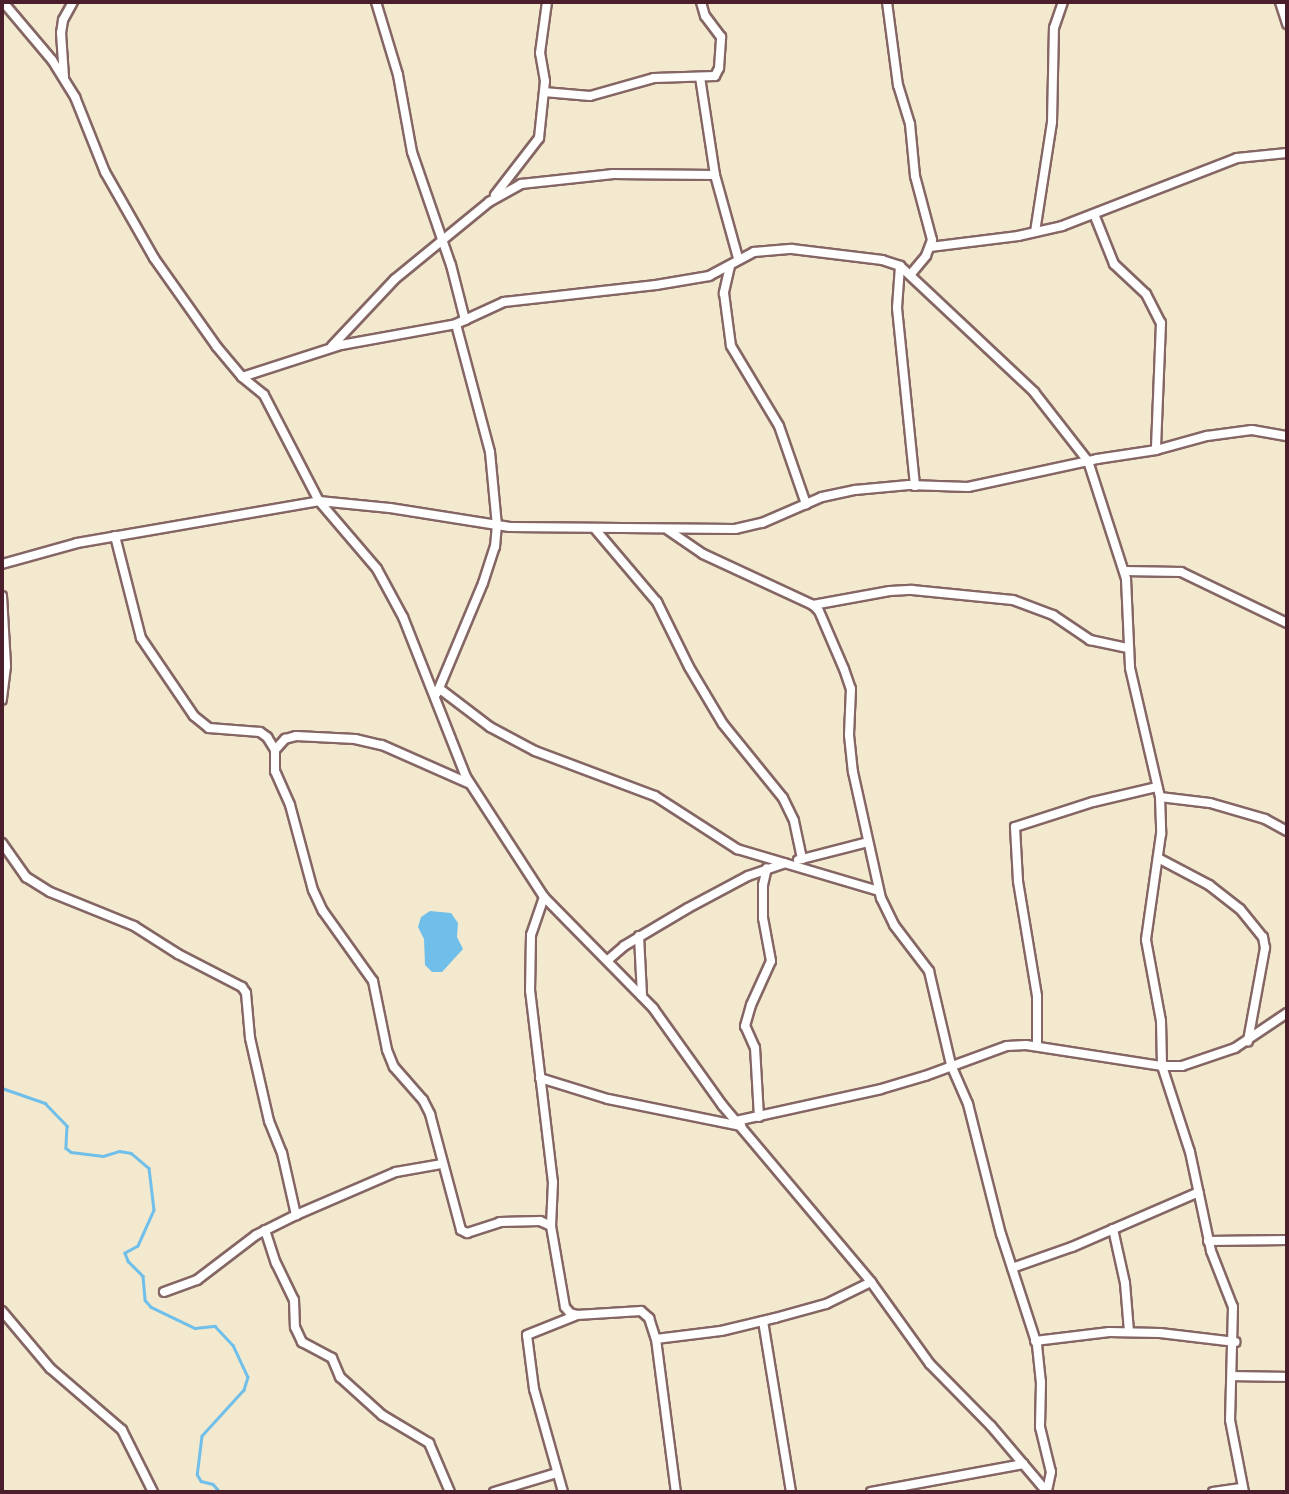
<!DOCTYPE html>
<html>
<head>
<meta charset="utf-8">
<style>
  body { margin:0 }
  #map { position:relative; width:1289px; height:1494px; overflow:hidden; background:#f3e9ce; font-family:"Architects Daughter",sans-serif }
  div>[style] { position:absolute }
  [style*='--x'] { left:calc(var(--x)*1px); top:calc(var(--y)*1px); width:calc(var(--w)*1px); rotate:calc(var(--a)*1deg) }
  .water>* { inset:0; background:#6fbfea }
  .stream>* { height:2.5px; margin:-1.25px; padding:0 1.25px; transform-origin:1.25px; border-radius:1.25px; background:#6fbfea }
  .roads { filter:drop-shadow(2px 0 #856664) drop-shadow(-2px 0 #856664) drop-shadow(0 2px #856664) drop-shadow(0 -2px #856664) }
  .street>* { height:8px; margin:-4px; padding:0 4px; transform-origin:4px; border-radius:4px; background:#fff }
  span { translate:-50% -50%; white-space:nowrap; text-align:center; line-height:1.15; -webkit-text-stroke:5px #fcf5e5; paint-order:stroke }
  .frame { position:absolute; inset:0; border:4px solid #4a1f2b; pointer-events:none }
</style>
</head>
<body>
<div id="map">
  <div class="water">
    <i style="clip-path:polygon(430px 911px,451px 913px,458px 923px,457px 937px,463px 949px,442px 972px,432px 972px,425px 965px,424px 939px,418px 927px,421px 917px)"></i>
  </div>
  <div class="stream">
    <i style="--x:2;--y:1088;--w:46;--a:19.2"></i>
    <i style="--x:45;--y:1103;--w:32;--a:46"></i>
    <i style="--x:67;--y:1126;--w:22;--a:93"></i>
    <i style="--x:66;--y:1148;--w:6;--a:39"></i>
    <i style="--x:71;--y:1152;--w:32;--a:7"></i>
    <i style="--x:103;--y:1156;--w:17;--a:-17"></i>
    <i style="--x:119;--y:1151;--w:12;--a:9"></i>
    <i style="--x:131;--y:1153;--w:23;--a:40"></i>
    <i style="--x:149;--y:1168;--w:42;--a:83.2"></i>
    <i style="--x:154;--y:1210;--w:39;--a:114"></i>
    <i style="--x:138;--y:1246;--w:15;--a:152"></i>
    <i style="--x:125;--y:1253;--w:9;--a:69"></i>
    <i style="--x:128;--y:1261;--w:21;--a:45"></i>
    <i style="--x:143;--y:1276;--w:24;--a:85"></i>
    <i style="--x:145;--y:1300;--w:9;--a:49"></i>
    <i style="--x:151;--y:1307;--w:49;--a:25.5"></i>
    <i style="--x:195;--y:1328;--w:20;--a:-6"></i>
    <i style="--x:215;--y:1326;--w:26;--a:47"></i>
    <i style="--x:233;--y:1345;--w:35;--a:65"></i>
    <i style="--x:248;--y:1377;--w:14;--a:107"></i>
    <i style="--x:244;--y:1390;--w:62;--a:132.4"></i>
    <i style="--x:202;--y:1436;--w:38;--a:97"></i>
    <i style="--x:197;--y:1474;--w:8;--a:60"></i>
    <i style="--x:201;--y:1481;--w:12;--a:14"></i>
    <i style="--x:213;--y:1484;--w:11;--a:49"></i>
  </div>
  <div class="roads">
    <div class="street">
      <i style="--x:3;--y:2;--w:76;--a:49.8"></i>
      <i style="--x:52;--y:60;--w:44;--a:58.1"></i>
      <i style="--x:75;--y:97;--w:81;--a:68.2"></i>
      <i style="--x:105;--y:172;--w:99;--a:60.3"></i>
      <i style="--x:154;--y:258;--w:109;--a:54.7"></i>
      <i style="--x:217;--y:347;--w:39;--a:50"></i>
      <i style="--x:242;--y:377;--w:28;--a:39"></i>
      <i style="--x:264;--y:395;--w:119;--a:62.6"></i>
      <i style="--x:319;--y:501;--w:89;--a:49.5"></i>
      <i style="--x:377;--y:569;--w:55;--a:61.6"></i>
      <i style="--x:403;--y:617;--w:172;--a:68.5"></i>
      <i style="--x:466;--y:777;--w:143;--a:57"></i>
      <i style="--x:544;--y:897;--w:156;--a:45.5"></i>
      <i style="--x:653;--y:1008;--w:120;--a:54.5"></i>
      <i style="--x:723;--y:1106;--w:230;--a:49.9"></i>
      <i style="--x:871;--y:1282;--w:101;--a:54.3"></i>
      <i style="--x:930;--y:1364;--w:87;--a:45.5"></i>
      <i style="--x:991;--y:1426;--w:87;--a:49.7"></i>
      <i style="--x:376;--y:2;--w:76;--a:73.2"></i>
      <i style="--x:398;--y:75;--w:78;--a:79.7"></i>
      <i style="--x:412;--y:152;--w:120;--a:71"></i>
      <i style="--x:451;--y:265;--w:57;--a:75.7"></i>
      <i style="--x:887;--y:2;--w:84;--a:82.5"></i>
      <i style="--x:898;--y:85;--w:41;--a:72.9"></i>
      <i style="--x:910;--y:124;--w:52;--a:84.5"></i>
      <i style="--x:915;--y:176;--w:66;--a:75.1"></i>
      <i style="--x:932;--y:240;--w:17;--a:111"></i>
      <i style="--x:926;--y:256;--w:23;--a:130"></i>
      <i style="--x:1280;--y:2;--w:23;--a:72"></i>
      <i style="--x:64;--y:77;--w:44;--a:-93.9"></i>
      <i style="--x:61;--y:33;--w:13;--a:-81"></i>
      <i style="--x:63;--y:20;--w:21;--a:-61"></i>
      <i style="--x:700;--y:77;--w:99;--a:81.3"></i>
      <i style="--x:544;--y:92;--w:46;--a:5"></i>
      <i style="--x:590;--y:96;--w:66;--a:-15.7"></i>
      <i style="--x:654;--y:78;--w:61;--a:-1.9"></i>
      <i style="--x:715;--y:76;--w:9;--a:-63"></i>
      <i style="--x:719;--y:68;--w:31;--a:-86"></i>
      <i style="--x:721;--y:37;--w:26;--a:-127"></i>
      <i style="--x:705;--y:16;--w:15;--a:-106"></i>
      <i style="--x:495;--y:195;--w:72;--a:-52.3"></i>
      <i style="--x:539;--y:138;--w:57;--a:-84"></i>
      <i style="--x:545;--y:81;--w:28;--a:-100"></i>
      <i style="--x:540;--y:53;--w:51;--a:-82.2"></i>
      <i style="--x:1094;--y:214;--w:54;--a:68.2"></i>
      <i style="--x:1114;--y:264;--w:44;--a:43.2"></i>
      <i style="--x:1146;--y:294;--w:33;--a:63"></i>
      <i style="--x:1161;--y:323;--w:127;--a:92.3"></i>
      <i style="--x:1035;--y:232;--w:111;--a:-81.2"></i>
      <i style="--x:1052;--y:122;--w:94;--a:-88.8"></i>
      <i style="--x:1054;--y:28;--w:28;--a:-71"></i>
      <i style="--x:930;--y:247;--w:89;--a:-7.1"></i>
      <i style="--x:1018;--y:236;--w:45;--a:-12.8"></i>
      <i style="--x:1062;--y:226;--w:188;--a:-21.2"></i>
      <i style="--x:1237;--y:158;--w:50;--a:-5.7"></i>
      <i style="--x:730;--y:266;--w:28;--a:103"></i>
      <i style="--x:724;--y:293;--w:53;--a:82.5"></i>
      <i style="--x:731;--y:346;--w:93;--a:59"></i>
      <i style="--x:779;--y:426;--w:83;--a:70.9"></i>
      <i style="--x:900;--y:266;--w:42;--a:94.1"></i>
      <i style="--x:897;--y:308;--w:179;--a:84.2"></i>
      <i style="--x:332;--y:346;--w:92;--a:-46.8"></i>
      <i style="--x:395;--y:279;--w:122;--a:-39.3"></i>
      <i style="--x:489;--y:202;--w:37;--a:-29"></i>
      <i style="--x:521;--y:184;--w:93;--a:-6.2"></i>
      <i style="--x:613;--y:174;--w:102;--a:0.6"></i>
      <i style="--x:715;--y:175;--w:86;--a:74.5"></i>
      <i style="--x:242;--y:377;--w:104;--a:-17.9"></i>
      <i style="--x:341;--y:345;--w:117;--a:-10.3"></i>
      <i style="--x:456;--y:324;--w:53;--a:-24.6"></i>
      <i style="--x:504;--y:302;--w:153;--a:-6.4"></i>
      <i style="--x:656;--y:285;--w:54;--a:-9.6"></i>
      <i style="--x:709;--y:276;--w:51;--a:-28.1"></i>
      <i style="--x:754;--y:252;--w:38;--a:-5"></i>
      <i style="--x:792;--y:249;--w:91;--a:7"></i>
      <i style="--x:882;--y:260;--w:19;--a:18"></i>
      <i style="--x:900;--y:266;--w:184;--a:43.2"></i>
      <i style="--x:1034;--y:392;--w:88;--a:52"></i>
      <i style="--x:1088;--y:461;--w:124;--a:72.1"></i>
      <i style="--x:1126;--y:579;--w:89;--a:87.4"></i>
      <i style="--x:1130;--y:668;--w:132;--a:76.9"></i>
      <i style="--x:1160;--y:797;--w:37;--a:88"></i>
      <i style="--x:1161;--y:834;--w:107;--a:98.1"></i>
      <i style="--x:1146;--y:940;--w:82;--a:79.5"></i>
      <i style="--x:1161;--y:1021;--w:45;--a:88.7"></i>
      <i style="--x:1162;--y:1066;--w:90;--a:72"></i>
      <i style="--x:1190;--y:1152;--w:101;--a:78"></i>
      <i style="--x:1211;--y:1251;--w:60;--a:68.6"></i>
      <i style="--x:1233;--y:1307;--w:113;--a:91.5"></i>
      <i style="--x:1230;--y:1420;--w:73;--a:79"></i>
      <i style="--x:595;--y:529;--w:96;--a:49.7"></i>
      <i style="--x:657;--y:602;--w:72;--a:63.8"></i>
      <i style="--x:689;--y:667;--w:66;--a:59.2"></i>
      <i style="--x:723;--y:724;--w:95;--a:51"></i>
      <i style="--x:783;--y:798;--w:25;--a:64"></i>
      <i style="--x:794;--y:821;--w:39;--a:78"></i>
      <i style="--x:668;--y:530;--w:42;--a:34.4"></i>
      <i style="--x:703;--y:554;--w:121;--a:24.9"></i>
      <i style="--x:813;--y:605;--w:8;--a:45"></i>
      <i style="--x:819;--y:611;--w:63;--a:66.7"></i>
      <i style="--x:844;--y:669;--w:21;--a:71"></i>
      <i style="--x:851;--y:689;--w:46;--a:92.5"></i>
      <i style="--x:849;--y:735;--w:37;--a:84"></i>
      <i style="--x:853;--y:772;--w:129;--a:77.5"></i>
      <i style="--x:881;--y:898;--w:30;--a:64"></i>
      <i style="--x:894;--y:925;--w:58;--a:52.7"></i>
      <i style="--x:929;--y:971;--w:97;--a:76.8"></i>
      <i style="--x:951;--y:1065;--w:43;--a:66.4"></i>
      <i style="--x:968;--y:1104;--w:134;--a:75.8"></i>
      <i style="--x:1001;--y:1234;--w:117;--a:72"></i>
      <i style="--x:1037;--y:1345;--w:37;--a:84"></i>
      <i style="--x:1041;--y:1382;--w:45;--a:91.3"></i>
      <i style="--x:1040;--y:1427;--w:46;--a:76.3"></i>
      <i style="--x:1051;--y:1472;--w:19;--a:102"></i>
      <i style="--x:115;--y:536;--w:105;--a:75.7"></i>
      <i style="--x:141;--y:638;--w:94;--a:55.8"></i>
      <i style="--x:194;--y:716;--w:19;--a:39"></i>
      <i style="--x:209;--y:728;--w:51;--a:4.5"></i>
      <i style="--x:260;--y:732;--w:9;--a:36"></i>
      <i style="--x:267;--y:737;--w:15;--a:58"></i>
      <i style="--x:275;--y:750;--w:21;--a:90"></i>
      <i style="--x:275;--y:771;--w:37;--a:66"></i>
      <i style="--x:290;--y:805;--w:88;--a:74.9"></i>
      <i style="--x:313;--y:890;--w:23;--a:65"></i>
      <i style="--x:323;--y:911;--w:86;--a:54.5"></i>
      <i style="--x:373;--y:981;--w:70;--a:78.5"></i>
      <i style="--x:387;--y:1050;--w:18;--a:68"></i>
      <i style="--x:394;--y:1067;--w:44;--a:48.7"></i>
      <i style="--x:423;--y:1100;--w:16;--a:63"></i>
      <i style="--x:430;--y:1114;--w:120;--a:75"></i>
      <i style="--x:461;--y:1230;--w:7;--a:27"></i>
      <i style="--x:467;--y:1233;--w:35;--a:-18"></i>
      <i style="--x:500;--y:1222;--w:40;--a:-1.4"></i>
      <i style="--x:540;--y:1221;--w:12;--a:24"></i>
      <i style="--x:2;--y:564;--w:78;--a:-15.6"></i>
      <i style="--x:77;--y:543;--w:246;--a:-9.8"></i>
      <i style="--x:319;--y:501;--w:71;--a:5.6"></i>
      <i style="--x:390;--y:508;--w:121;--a:9"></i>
      <i style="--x:510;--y:527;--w:225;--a:0.5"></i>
      <i style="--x:735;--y:529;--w:28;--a:-13"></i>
      <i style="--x:762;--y:523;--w:65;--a:-23.4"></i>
      <i style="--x:822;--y:497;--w:34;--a:-12"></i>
      <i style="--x:855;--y:490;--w:54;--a:-5.3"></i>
      <i style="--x:909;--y:485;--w:59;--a:1.9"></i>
      <i style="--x:968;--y:487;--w:132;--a:-12.2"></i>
      <i style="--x:1097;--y:459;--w:60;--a:-8.7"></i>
      <i style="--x:1156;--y:450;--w:53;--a:-15.4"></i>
      <i style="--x:1207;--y:436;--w:45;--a:-7.6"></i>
      <i style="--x:1252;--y:430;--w:36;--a:10"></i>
      <i style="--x:1124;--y:571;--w:57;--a:1"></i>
      <i style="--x:1181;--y:572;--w:118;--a:25.7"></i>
      <i style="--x:2;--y:596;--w:70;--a:86.7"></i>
      <i style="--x:6;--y:666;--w:34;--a:97"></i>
      <i style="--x:813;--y:605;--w:78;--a:-10.3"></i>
      <i style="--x:890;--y:591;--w:22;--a:-3"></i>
      <i style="--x:912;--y:590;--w:101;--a:5.7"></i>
      <i style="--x:1013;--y:600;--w:43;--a:20.6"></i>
      <i style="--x:1053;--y:615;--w:45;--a:34"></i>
      <i style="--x:1090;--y:640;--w:40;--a:12"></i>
      <i style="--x:440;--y:689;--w:63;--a:37.2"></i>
      <i style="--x:490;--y:727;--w:51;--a:28.1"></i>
      <i style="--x:535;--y:751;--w:128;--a:20.6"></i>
      <i style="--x:655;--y:796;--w:98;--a:32.9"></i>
      <i style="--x:737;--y:849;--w:148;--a:16.5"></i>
      <i style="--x:437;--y:693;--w:119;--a:-67.3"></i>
      <i style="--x:483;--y:583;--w:38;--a:-72"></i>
      <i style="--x:495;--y:547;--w:21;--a:-85"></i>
      <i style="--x:497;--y:526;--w:74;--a:-95.4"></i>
      <i style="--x:490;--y:452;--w:132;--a:-104.9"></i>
      <i style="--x:275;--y:750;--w:15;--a:-48"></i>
      <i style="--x:285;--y:739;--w:11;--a:-15"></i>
      <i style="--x:296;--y:736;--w:59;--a:2.9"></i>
      <i style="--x:355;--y:739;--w:28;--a:13"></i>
      <i style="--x:382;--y:745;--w:94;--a:23.8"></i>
      <i style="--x:1160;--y:797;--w:50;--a:6.8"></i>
      <i style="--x:1210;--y:803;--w:57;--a:16.2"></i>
      <i style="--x:1265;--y:819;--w:25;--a:29"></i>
      <i style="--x:2;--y:843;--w:42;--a:54.8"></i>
      <i style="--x:26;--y:877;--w:28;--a:32"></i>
      <i style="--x:50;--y:892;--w:91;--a:22"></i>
      <i style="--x:134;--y:926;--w:52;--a:32.5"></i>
      <i style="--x:178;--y:954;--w:72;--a:27.3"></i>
      <i style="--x:242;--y:987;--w:7;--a:56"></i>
      <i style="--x:246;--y:993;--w:45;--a:84.9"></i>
      <i style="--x:250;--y:1038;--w:85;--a:77.1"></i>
      <i style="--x:269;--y:1121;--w:35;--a:68"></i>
      <i style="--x:282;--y:1153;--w:64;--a:77.3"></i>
      <i style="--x:1158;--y:858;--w:58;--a:27.9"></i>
      <i style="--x:1209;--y:885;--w:39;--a:38"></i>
      <i style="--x:1240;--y:909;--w:36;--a:51"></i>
      <i style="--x:1263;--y:937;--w:11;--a:80"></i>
      <i style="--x:1265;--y:948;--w:95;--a:100.4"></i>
      <i style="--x:798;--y:860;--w:72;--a:-14.4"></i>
      <i style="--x:544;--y:897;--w:40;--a:108.9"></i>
      <i style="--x:531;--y:935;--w:55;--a:91"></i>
      <i style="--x:530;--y:990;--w:193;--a:83.2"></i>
      <i style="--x:553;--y:1182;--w:44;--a:92.6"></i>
      <i style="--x:551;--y:1226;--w:82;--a:80.2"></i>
      <i style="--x:565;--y:1307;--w:8;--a:50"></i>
      <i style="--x:570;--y:1313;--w:7;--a:16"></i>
      <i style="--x:639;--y:936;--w:60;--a:87.1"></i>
      <i style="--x:608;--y:960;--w:21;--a:-41"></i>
      <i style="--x:624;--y:946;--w:74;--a:-30.7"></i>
      <i style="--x:688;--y:908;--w:68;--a:-28.1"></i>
      <i style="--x:748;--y:876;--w:39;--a:-19"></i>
      <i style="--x:1037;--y:1046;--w:50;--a:-90"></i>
      <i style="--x:1037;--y:996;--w:117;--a:-99.4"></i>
      <i style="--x:1018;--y:881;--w:54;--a:-93.2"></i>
      <i style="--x:1015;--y:827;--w:82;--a:-17.8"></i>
      <i style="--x:1093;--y:802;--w:66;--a:-13.2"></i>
      <i style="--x:540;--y:1078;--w:71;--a:17.2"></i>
      <i style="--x:608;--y:1099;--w:136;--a:11.5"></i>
      <i style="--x:759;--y:1117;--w:69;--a:-93.3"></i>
      <i style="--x:755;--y:1048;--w:24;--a:-114"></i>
      <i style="--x:745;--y:1026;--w:22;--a:-74"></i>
      <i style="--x:751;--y:1005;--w:48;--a:-65.6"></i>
      <i style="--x:771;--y:961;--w:44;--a:-100.5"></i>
      <i style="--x:763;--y:918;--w:33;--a:-90"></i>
      <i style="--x:763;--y:885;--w:17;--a:-77"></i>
      <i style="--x:736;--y:1121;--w:148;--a:-12.4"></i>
      <i style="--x:881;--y:1089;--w:46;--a:-16.5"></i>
      <i style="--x:925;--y:1076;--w:87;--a:-20.1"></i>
      <i style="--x:1007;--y:1046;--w:19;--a:-3"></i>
      <i style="--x:1026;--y:1045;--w:138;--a:8.8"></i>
      <i style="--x:1162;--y:1066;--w:20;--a:0"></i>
      <i style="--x:1182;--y:1066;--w:56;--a:-18.8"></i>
      <i style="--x:1235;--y:1048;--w:63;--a:-33.9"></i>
      <i style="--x:1113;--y:1229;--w:55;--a:77.5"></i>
      <i style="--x:1125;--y:1283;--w:49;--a:85.3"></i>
      <i style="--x:265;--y:1230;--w:35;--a:72"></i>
      <i style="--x:276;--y:1263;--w:41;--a:64.1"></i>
      <i style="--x:294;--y:1300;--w:27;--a:88"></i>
      <i style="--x:295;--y:1327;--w:17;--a:65"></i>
      <i style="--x:302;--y:1342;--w:34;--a:28"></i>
      <i style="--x:332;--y:1358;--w:21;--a:67"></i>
      <i style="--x:340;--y:1377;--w:57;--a:42.1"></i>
      <i style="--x:382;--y:1415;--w:55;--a:30.8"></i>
      <i style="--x:429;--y:1443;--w:53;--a:66.8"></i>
      <i style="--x:1208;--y:1241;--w:79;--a:-0.7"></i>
      <i style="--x:1012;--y:1268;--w:64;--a:-19.3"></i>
      <i style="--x:1072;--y:1247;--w:138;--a:-23.4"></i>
      <i style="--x:164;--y:1292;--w:35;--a:-20"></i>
      <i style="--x:197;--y:1280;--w:74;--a:-37.3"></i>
      <i style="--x:256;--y:1235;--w:45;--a:-26.6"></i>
      <i style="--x:296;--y:1215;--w:109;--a:-23.3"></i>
      <i style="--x:396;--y:1172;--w:47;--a:-9.9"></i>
      <i style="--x:2;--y:1311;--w:75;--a:49.9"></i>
      <i style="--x:50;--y:1368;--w:95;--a:40.7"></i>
      <i style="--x:122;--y:1430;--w:69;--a:63.4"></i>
      <i style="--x:763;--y:1321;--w:173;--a:80.7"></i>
      <i style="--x:656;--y:1339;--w:65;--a:-7"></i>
      <i style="--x:721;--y:1331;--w:56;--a:-13.5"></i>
      <i style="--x:775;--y:1318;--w:53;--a:-15.4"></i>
      <i style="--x:826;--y:1304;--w:50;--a:-26.1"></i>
      <i style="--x:1035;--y:1341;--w:75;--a:-6.9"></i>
      <i style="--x:1109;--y:1332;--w:51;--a:1.1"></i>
      <i style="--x:1160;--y:1333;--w:76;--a:6.8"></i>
      <i style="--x:1232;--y:1376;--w:55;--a:1"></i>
      <i style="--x:494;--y:1492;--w:66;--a:-16.8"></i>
      <i style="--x:563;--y:1492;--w:107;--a:-105.7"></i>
      <i style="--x:534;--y:1389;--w:54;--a:-97.4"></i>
      <i style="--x:527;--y:1335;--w:54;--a:-21.8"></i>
      <i style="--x:577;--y:1315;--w:64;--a:-3.6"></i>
      <i style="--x:641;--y:1311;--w:11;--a:41"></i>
      <i style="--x:649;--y:1318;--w:22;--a:72"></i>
      <i style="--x:656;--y:1339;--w:154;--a:82.6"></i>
      <i style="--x:871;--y:1492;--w:155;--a:-10.4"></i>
      <i style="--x:1213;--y:1492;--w:30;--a:-8"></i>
    </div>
  </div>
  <div class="frame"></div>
</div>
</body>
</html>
